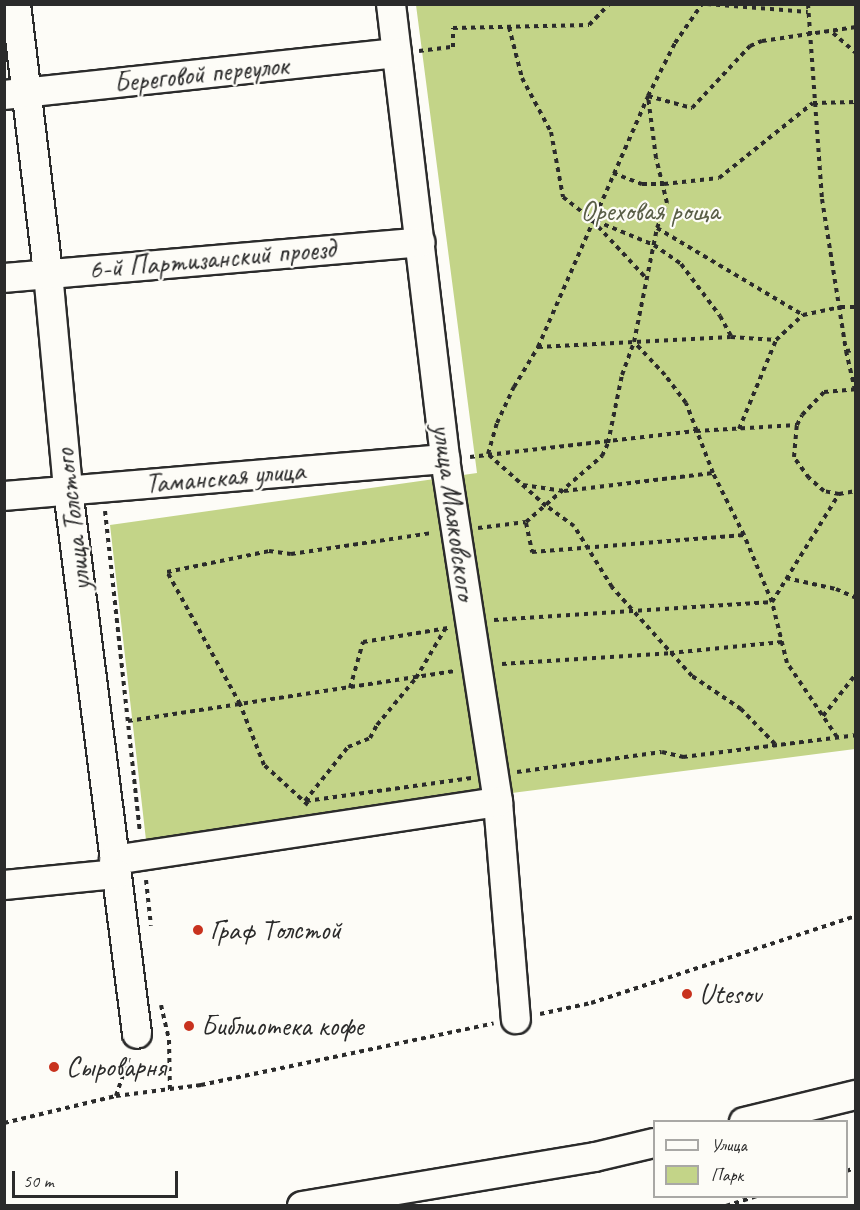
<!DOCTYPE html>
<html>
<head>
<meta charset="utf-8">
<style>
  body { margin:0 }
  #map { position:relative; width:860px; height:1210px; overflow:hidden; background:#fdfcf7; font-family:Caveat,sans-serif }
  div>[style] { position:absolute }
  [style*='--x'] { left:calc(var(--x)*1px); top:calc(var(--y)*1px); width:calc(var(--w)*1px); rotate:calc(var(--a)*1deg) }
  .green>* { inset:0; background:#c3d488 }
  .path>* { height:4px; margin-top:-2px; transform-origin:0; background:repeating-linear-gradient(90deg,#2b2b2b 0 4.5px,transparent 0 9px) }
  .roads { filter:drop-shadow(2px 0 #2b2b2b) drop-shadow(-2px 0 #2b2b2b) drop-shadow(0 2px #2b2b2b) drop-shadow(0 -2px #2b2b2b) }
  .minor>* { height:28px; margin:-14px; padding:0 14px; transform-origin:14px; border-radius:14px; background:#fdfcf7 }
  .dots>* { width:16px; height:16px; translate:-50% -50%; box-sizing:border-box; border:3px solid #fdfcf7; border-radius:50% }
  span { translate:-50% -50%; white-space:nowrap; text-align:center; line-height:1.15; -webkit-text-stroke:4.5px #fdfcf7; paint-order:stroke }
  .street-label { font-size:28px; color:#2b2b2b }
  .park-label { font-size:28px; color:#595e47 }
  .poi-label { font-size:28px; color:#2b2b2b }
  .left { translate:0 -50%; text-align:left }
  .frame { position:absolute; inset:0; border:6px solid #2b2b2b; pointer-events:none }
  .legend { position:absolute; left:653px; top:1120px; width:195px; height:78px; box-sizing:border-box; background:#fdfcf7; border:2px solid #a9a8a5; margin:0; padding:8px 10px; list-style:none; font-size:18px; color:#2b2b2b }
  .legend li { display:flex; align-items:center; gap:12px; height:30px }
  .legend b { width:30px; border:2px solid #a9a8a5 }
  .scale { position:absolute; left:12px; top:1171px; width:166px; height:27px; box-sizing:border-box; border:3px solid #2b2b2b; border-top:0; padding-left:8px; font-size:18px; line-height:21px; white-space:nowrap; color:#2b2b2b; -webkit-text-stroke:4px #fdfcf7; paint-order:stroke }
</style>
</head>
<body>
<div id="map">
  <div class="green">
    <i style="clip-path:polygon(416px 5px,855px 5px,855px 749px,146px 840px,110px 525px,477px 473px)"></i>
  </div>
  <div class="path">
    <i style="--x:707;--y:4;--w:101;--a:4.5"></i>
    <i style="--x:808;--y:4;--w:196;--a:85.9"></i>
    <i style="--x:822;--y:199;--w:154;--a:81"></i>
    <i style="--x:846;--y:351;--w:39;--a:77"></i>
    <i style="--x:509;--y:27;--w:53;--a:75.7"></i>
    <i style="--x:522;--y:78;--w:61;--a:61.8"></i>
    <i style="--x:551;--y:132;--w:66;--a:79.5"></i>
    <i style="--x:563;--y:197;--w:37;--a:38"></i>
    <i style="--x:592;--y:220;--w:79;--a:47"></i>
    <i style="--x:833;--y:33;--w:30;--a:41"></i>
    <i style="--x:419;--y:51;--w:34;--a:-7"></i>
    <i style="--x:453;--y:47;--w:19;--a:-90"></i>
    <i style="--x:453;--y:28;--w:136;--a:-1.3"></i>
    <i style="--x:589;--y:25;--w:29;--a:-46"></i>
    <i style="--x:613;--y:173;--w:31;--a:21"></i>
    <i style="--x:642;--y:184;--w:22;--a:0"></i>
    <i style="--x:664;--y:184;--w:55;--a:-6.2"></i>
    <i style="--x:719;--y:178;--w:120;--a:-38.6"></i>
    <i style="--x:813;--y:103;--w:43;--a:-1.3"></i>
    <i style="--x:596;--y:221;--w:63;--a:22.5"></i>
    <i style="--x:654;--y:245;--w:33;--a:35"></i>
    <i style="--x:681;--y:264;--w:65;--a:53.1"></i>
    <i style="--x:720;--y:316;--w:23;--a:61"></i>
    <i style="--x:657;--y:228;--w:170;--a:30.8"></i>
    <i style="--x:538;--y:347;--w:193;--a:-3"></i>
    <i style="--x:731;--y:337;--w:45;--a:3.8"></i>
    <i style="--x:846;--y:351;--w:10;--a:-6"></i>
    <i style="--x:739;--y:429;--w:96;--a:-67.4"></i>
    <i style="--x:776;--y:340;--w:37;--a:-43"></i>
    <i style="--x:803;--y:315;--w:39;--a:-12"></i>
    <i style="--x:841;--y:307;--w:15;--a:0"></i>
    <i style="--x:470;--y:457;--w:227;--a:-6.6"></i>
    <i style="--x:696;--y:431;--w:101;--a:-3.4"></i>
    <i style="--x:523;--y:485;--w:41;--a:8.3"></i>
    <i style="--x:564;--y:491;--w:150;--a:-6.9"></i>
    <i style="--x:839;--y:494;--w:17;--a:-10"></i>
    <i style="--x:105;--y:511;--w:322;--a:83.8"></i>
    <i style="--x:526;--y:523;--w:30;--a:78"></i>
    <i style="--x:532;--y:552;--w:213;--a:-4.6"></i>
    <i style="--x:478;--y:528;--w:48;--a:-7.1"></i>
    <i style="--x:526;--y:522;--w:101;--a:-41"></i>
    <i style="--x:602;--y:456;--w:14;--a:-65"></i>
    <i style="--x:608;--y:443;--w:69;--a:-78.4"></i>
    <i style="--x:622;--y:375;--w:35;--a:-70"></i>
    <i style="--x:634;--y:342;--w:116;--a:-78.6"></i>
    <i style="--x:657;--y:228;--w:27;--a:-68"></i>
    <i style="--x:667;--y:203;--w:46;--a:-103.7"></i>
    <i style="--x:656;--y:158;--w:63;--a:-97.4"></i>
    <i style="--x:648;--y:96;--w:59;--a:-63"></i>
    <i style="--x:675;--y:43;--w:47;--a:-55.3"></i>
    <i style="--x:786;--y:578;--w:51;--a:12.4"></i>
    <i style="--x:836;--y:589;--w:22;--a:24"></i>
    <i style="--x:494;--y:620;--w:279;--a:-3.7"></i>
    <i style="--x:772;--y:602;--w:73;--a:-112.7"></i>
    <i style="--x:744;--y:535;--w:69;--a:-116.6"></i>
    <i style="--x:713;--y:473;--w:75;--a:-111.1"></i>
    <i style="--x:686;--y:403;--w:35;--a:-127"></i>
    <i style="--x:665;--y:375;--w:45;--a:-133.2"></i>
    <i style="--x:502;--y:664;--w:168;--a:-3.7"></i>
    <i style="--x:670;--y:653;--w:113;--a:-5.6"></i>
    <i style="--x:350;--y:688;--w:48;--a:-74.2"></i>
    <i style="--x:363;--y:642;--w:86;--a:-9.4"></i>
    <i style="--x:823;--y:716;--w:53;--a:-51.8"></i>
    <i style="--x:128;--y:721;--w:329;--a:-8.7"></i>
    <i style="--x:837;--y:737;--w:89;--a:-124"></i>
    <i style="--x:787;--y:663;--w:63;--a:-103.8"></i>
    <i style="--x:772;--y:602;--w:127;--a:-58.2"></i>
    <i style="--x:839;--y:494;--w:15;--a:-169"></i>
    <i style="--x:824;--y:491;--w:20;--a:-139"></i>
    <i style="--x:809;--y:478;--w:26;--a:-126"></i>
    <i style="--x:794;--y:457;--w:32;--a:-85"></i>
    <i style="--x:797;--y:425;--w:11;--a:-63"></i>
    <i style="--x:802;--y:415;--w:32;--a:-46"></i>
    <i style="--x:824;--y:392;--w:32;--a:-5"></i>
    <i style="--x:775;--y:744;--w:49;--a:-134.2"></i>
    <i style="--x:741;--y:709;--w:59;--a:-146"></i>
    <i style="--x:692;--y:676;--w:120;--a:-132"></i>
    <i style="--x:612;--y:587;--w:72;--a:-121.9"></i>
    <i style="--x:574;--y:526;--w:34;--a:-144"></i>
    <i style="--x:546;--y:506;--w:78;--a:-138.1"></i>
    <i style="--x:488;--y:454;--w:32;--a:-74"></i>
    <i style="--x:497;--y:423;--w:40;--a:-65"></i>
    <i style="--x:514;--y:387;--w:47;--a:-59"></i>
    <i style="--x:538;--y:347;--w:274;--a:-66.3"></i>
    <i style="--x:648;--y:96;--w:46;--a:15.3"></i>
    <i style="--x:692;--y:108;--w:85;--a:-46.9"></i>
    <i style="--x:750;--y:46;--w:13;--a:-23"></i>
    <i style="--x:762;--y:41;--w:95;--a:-8.5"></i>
    <i style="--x:517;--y:772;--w:146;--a:-7.9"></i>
    <i style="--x:662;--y:752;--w:22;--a:13"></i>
    <i style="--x:683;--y:757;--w:174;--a:-7.2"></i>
    <i style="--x:305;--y:801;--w:69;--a:-51.5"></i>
    <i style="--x:348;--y:747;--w:24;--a:-22"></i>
    <i style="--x:370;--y:738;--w:15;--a:-62"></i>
    <i style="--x:377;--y:725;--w:61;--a:-50.3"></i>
    <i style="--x:416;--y:678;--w:57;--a:-59.4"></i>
    <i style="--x:306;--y:801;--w:167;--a:-7.9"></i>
    <i style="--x:308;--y:805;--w:59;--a:-137.7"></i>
    <i style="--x:264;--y:765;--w:66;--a:-111.5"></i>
    <i style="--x:240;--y:704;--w:151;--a:-118.9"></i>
    <i style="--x:167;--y:572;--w:104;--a:-11.6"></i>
    <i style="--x:269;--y:551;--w:22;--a:8"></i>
    <i style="--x:291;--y:554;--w:143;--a:-8.5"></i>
    <i style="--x:146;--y:880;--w:46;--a:83.8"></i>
    <i style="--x:161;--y:1005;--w:36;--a:77"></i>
    <i style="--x:169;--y:1040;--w:51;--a:88.9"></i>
    <i style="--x:540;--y:1014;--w:52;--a:-12.2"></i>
    <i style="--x:591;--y:1003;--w:279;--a:-18.2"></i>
    <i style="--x:116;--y:1096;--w:41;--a:-71.6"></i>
    <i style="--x:4;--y:1123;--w:115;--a:-13.6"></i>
    <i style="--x:116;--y:1096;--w:86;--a:-7.4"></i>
    <i style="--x:201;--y:1085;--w:299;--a:-11.9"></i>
    <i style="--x:846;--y:1171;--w:10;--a:-17"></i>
    <i style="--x:726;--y:1206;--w:33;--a:-18"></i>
  </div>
  <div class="roads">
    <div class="minor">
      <i style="--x:16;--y:4;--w:271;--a:83.2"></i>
      <i style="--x:48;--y:273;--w:218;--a:84.7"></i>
      <i style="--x:68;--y:490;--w:548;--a:82.77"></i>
      <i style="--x:391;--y:4;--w:458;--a:83.2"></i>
      <i style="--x:445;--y:459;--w:347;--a:81.2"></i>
      <i style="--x:498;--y:802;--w:218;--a:85.3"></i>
      <i style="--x:4;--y:95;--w:395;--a:-6.1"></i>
      <i style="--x:4;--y:278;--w:418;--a:-4.9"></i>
      <i style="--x:4;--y:496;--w:443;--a:-4.8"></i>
      <i style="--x:114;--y:860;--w:388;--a:-8.6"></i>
      <i style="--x:4;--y:885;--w:113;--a:-5.6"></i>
      <i style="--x:744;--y:1122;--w:115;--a:-13.6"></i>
      <i style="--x:302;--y:1206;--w:297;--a:-9.5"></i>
      <i style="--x:595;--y:1157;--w:61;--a:-13.3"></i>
    </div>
  </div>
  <div class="dots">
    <i style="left:198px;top:930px;background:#c8321e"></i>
    <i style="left:687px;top:994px;background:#c8321e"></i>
    <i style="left:189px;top:1026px;background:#c8321e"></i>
    <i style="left:54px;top:1067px;background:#c8321e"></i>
  </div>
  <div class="street-label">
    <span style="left:201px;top:74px;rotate:-6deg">Береговой переулок</span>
    <span style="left:212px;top:259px;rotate:-5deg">6-й Партизанский проезд</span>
    <span style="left:225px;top:477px;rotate:-5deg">Таманская улица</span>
    <span style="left:454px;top:512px;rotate:82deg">улица Маяковского</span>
    <span style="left:73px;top:520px;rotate:-97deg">улица Толстого</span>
  </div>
  <div class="park-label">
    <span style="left:650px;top:211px">Ореховая роща</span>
  </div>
  <div class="poi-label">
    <span class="left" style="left:210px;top:930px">Граф Толстой</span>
    <span class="left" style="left:699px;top:994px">Utesov</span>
    <span class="left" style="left:201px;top:1026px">Библиотека кофе</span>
    <span class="left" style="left:66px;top:1067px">Сыроварня</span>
  </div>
  <div class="frame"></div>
  <ul class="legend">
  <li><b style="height:8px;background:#fdfcf7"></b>Улица</li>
  <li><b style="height:16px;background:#c3d488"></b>Парк</li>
  </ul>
  <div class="scale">50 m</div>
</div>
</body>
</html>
